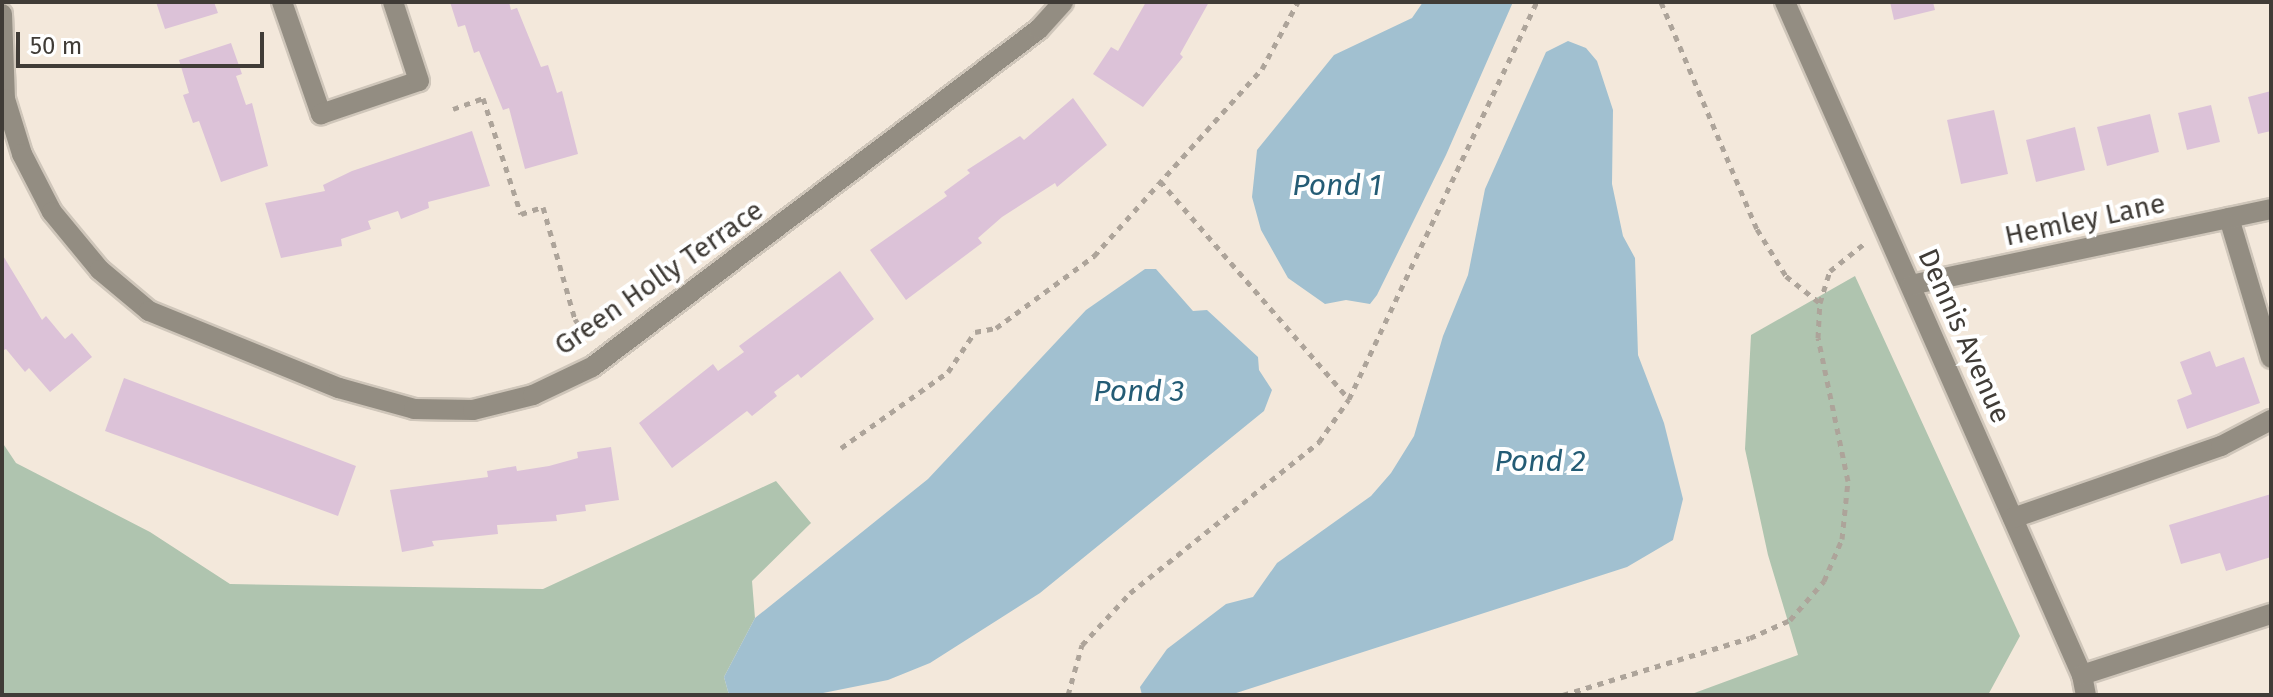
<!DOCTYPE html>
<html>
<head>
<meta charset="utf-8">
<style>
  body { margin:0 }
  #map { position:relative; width:2273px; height:697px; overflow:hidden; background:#f3e8db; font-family:"Fira Sans",sans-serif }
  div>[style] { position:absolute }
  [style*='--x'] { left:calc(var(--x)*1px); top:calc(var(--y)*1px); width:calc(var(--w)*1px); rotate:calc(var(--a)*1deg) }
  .green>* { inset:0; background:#afc4af }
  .water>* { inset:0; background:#a1c0d0 }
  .building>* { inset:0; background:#dcc2d8 }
  .path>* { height:5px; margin-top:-2.5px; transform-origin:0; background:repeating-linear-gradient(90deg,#ada49a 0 6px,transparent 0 12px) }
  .roads { filter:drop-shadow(2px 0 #cfc6ba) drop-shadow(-2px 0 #cfc6ba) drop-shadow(0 2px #cfc6ba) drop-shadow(0 -2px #cfc6ba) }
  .minor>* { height:20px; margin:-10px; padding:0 10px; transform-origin:10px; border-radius:10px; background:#938d82 }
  span { translate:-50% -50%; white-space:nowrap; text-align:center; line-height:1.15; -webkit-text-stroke:8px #fff; paint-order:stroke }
  .street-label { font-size:28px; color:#403c37 }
  .water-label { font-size:30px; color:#245c75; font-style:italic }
  .frame { position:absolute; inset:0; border:4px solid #403c37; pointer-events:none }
  .scale { position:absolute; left:16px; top:32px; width:248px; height:36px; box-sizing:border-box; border:4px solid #403c37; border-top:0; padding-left:10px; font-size:24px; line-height:28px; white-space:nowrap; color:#403c37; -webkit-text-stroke:6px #fff; paint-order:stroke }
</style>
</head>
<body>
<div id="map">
  <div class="green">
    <i style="clip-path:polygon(1855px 276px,2020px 636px,1988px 695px,1689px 695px,1798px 655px,1768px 555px,1745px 449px,1751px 335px)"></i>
    <i style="clip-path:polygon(2px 442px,16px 463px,150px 532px,230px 584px,543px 589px,776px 481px,811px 523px,752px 581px,755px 618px,724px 677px,729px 695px,2px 695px)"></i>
  </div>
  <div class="water">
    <i style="clip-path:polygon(1423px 2px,1513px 2px,1446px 155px,1377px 295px,1370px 304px,1346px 300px,1325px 304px,1288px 278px,1261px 230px,1252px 197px,1257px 150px,1334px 55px,1412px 18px)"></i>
    <i style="clip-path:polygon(1568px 41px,1586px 48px,1597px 61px,1613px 110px,1612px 184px,1623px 236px,1635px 258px,1638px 355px,1664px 423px,1683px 499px,1673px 540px,1627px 567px,1230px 695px,1142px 695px,1140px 687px,1167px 649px,1226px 604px,1253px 597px,1277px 563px,1371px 496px,1391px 473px,1414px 436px,1443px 336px,1468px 275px,1485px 189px,1546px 52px)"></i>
    <i style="clip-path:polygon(1145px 269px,1156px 269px,1193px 311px,1207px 310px,1258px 357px,1259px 370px,1272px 390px,1264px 411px,1040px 593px,930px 663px,888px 680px,813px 695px,729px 695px,724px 677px,755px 618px,928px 479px,1086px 310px)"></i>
  </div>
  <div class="building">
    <i style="clip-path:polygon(156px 2px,214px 2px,218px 13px,165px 29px)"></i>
    <i style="clip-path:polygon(450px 2px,509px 2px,511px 10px,517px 8px,541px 67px,548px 65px,557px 93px,562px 91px,578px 154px,525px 169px,509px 108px,503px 110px,479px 51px,474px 53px,465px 25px,458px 27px)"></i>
    <i style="clip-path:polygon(1146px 2px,1209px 2px,1180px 54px,1183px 57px,1143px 107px,1093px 74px,1111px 47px,1118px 51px)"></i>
    <i style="clip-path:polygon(1890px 2px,1933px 2px,1935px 10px,1894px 20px)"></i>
    <i style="clip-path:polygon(231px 43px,242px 74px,236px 76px,246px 105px,252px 103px,268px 166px,221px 182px,199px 121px,193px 123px,183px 95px,189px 93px,179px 60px)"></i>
    <i style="clip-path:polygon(2271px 91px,2271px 131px,2258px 134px,2248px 97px)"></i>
    <i style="clip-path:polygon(1073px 98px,1107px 145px,1057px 187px,1055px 183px,1002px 217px,978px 238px,982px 243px,906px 300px,870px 250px,947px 196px,944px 192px,970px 173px,967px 170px,1020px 136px,1024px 140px)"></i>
    <i style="clip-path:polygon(2211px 105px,2220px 142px,2187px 150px,2178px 113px)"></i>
    <i style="clip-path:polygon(1994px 110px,2008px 174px,1961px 184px,1947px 120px)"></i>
    <i style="clip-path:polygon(2150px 114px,2159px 152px,2107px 166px,2097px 127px)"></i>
    <i style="clip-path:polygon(2075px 127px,2085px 170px,2036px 182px,2026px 140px)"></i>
    <i style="clip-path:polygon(472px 131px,490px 186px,428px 202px,429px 208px,401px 219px,398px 211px,368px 221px,371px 229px,341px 239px,342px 246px,281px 258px,265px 203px,325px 191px,323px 185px,352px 171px)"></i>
    <i style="clip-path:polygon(2px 254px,42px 320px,46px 316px,65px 339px,72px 333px,92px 357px,50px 392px,29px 368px,25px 372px,6px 349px,2px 351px)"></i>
    <i style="clip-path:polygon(840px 271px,874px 319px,801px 378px,798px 374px,774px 392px,777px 396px,752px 416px,747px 411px,672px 468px,639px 423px,713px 364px,718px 371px,744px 352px,739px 346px)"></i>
    <i style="clip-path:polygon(2210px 351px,2216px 367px,2244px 357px,2260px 403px,2187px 429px,2177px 400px,2192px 394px,2180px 362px)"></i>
    <i style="clip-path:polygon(124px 378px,356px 466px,338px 516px,105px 431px)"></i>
    <i style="clip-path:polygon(611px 447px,619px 500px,585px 505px,586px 511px,556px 515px,557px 521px,497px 525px,498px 534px,432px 541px,434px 546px,402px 552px,390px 490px,488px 477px,487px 471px,516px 466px,517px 471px,549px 466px,578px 458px,577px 452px)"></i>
    <i style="clip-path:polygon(2271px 494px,2271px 557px,2226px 571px,2220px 553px,2181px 564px,2169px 525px)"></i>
  </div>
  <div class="path">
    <i style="--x:1661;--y:2;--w:246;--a:67.1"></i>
    <i style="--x:1757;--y:229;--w:55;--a:58.3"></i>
    <i style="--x:1786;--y:276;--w:43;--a:38.5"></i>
    <i style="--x:453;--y:109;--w:32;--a:-20"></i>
    <i style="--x:483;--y:98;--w:122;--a:71.9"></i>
    <i style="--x:521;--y:214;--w:23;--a:-18"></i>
    <i style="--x:543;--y:207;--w:116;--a:74.1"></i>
    <i style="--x:575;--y:319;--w:24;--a:57"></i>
    <i style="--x:1160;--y:181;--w:289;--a:49.1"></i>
    <i style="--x:841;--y:448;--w:131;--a:-35.4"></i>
    <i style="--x:948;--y:372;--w:48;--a:-56"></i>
    <i style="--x:975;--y:332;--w:21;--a:-11"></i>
    <i style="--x:996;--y:328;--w:122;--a:-36.3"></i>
    <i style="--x:1094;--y:256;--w:251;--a:-48.1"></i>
    <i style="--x:1262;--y:69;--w:76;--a:-61.8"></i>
    <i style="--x:1068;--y:695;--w:52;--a:-74.4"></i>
    <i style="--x:1082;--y:645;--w:71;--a:-47.3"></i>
    <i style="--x:1130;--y:593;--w:242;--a:-38.6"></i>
    <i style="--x:1319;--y:442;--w:52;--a:-55.1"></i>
    <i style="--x:1349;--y:399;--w:439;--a:-64.7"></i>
    <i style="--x:1563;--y:695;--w:195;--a:-17"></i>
    <i style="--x:1750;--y:638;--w:44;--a:-24.2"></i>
    <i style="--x:1790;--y:620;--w:52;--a:-48.9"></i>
    <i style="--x:1824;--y:581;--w:46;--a:-66.8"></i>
    <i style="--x:1842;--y:539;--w:58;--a:-84.1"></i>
    <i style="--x:1848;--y:481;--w:146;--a:-101.8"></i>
    <i style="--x:1818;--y:338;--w:35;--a:-87"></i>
    <i style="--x:1820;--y:303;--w:34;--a:-73"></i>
    <i style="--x:1830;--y:271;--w:45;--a:-38.7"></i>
  </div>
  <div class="roads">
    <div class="minor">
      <i style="--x:282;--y:2;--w:119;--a:70.8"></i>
      <i style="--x:321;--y:114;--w:103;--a:-18.6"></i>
      <i style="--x:419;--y:81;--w:83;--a:-108.2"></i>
      <i style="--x:1785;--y:2;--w:736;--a:66.19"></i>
      <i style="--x:2082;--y:675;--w:20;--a:79"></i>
      <i style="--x:2;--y:14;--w:85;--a:88"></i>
      <i style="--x:5;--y:99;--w:58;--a:72.8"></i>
      <i style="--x:22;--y:154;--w:65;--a:62.7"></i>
      <i style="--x:52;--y:212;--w:75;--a:50.4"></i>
      <i style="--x:100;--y:270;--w:64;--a:39.9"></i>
      <i style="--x:149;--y:311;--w:205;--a:22.1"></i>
      <i style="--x:339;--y:388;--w:78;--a:15.6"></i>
      <i style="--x:414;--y:409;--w:59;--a:1"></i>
      <i style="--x:473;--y:410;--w:62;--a:-14"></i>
      <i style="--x:533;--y:395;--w:65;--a:-25.4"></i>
      <i style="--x:592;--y:367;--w:560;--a:-37.09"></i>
      <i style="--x:1039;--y:29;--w:36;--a:-48"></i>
      <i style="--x:2229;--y:218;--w:146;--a:73.3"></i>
      <i style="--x:1911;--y:285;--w:368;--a:-11.9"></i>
      <i style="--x:2013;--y:518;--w:220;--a:-19.1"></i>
      <i style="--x:2221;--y:446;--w:56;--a:-27.5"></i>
      <i style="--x:2082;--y:675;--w:199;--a:-17.9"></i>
    </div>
  </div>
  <div class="street-label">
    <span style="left:2085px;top:220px;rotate:-12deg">Hemley Lane</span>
    <span style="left:659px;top:278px;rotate:-35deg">Green Holly Terrace</span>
    <span style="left:1964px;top:336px;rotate:66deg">Dennis Avenue</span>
  </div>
  <div class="water-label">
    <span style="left:1337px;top:185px">Pond 1</span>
    <span style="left:1139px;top:391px">Pond 3</span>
    <span style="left:1540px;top:461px">Pond 2</span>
  </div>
  <div class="frame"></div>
  <div class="scale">50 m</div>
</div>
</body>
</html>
